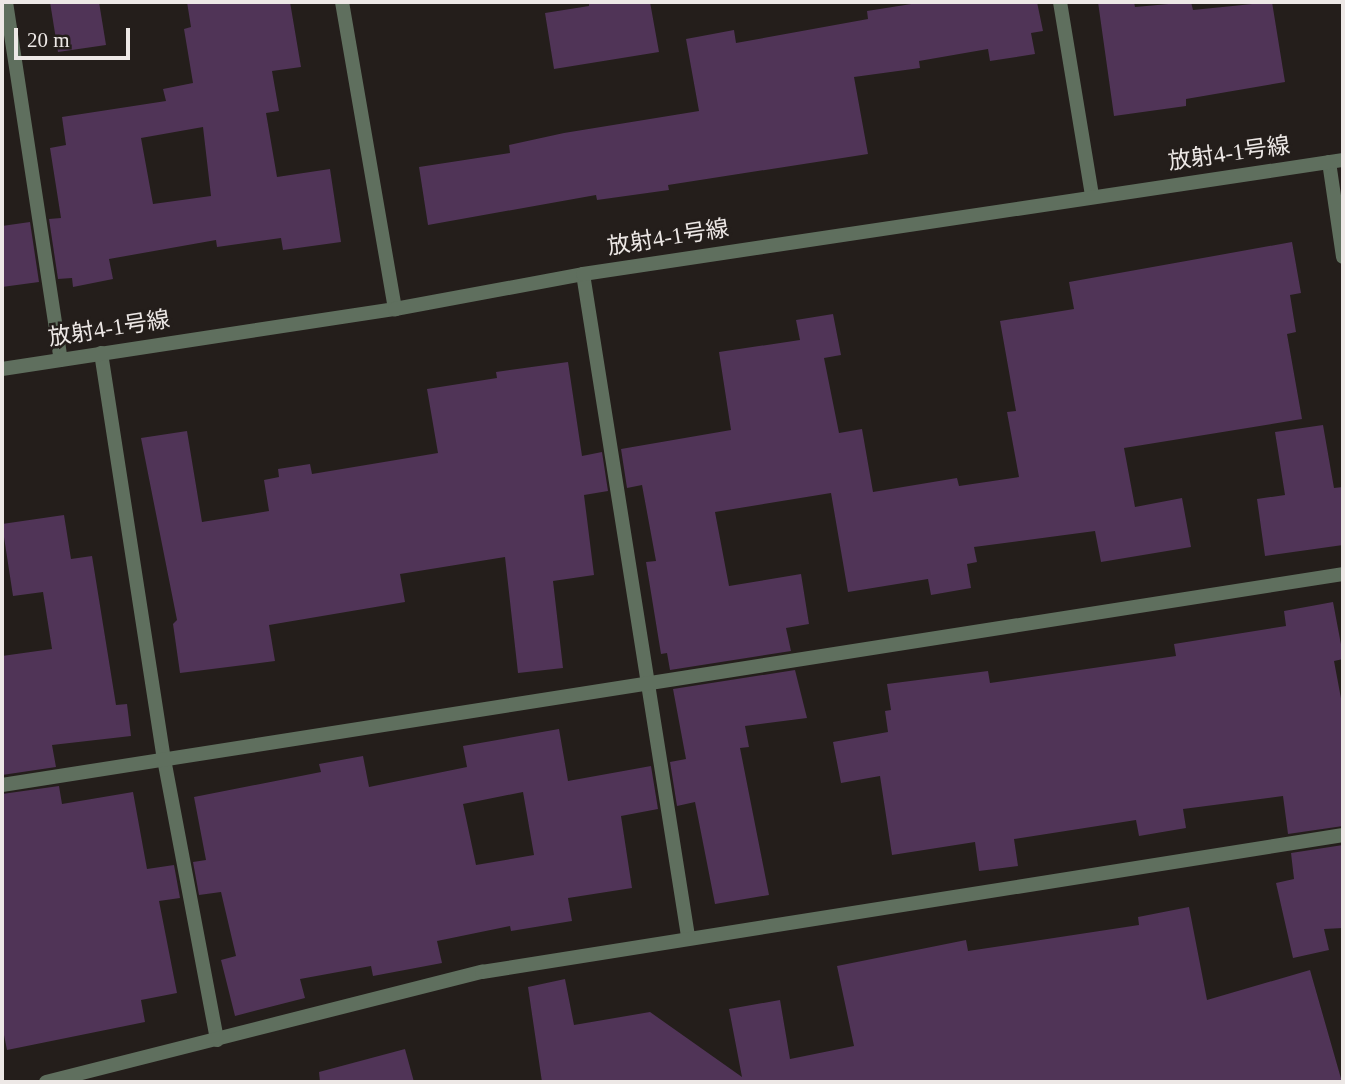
<!DOCTYPE html>
<html>
<head>
<meta charset="utf-8">
<style>
  body { margin:0 }
  #map { position:relative; width:1345px; height:1084px; overflow:hidden; background:#241e1b; font-family:"Times New Roman","Noto Sans JP",serif }
  div>[style] { position:absolute }
  [style*='--x'] { left:calc(var(--x)*1px); top:calc(var(--y)*1px); width:calc(var(--w)*1px); rotate:calc(var(--a)*1deg) }
  .building>* { inset:0; background:#503457 }
  .minor>* { height:14px; margin:-7px; padding:0 7px; transform-origin:7px; border-radius:7px; background:#5f6f5e }
  .tertiary>* { height:14px; margin:-7px; padding:0 7px; transform-origin:7px; border-radius:7px; background:#5f6f5e }
  span { translate:-50% -50%; white-space:nowrap; text-align:center; line-height:1.15; -webkit-text-stroke:5px #241e1b; paint-order:stroke }
  .street-label { font-size:23px; color:#ede8e6 }
  .frame { position:absolute; inset:0; border:4px solid #ede8e6; pointer-events:none }
  .scale { position:absolute; left:14px; top:28px; width:116px; height:32px; box-sizing:border-box; border:4px solid #ede8e6; border-top:0; padding-left:9px; font-size:21px; line-height:24px; white-space:nowrap; color:#ede8e6; -webkit-text-stroke:5px #241e1b; paint-order:stroke }
</style>
</head>
<body>
<div id="map">
  <div class="building">
    <i style="clip-path:polygon(50px 2px,99px 2px,106px 45px,58px 52px)"></i>
    <i style="clip-path:polygon(evenodd,187px 2px,290px 2px,301px 67px,272px 71px,279px 111px,266px 113px,277px 177px,330px 169px,341px 242px,283px 250px,281px 238px,217px 247px,216px 240px,109px 259px,113px 279px,73px 287px,72px 278px,58px 279px,49px 219px,61px 218px,50px 148px,66px 145px,62px 117px,166px 101px,163px 89px,193px 83px,184px 29px,191px 27px,187px 2px,203px 127px,211px 196px,153px 204px,141px 138px,203px 127px)"></i>
    <i style="clip-path:polygon(589px 2px,650px 2px,659px 52px,554px 69px,545px 13px,589px 6px)"></i>
    <i style="clip-path:polygon(924px 2px,1037px 2px,1043px 31px,1031px 33px,1035px 54px,990px 61px,988px 49px,919px 61px,920px 68px,854px 77px,868px 154px,668px 185px,669px 190px,597px 200px,596px 195px,428px 225px,419px 167px,510px 153px,509px 145px,564px 133px,699px 111px,686px 39px,734px 30px,736px 43px,868px 19px,867px 11px)"></i>
    <i style="clip-path:polygon(1098px 2px,1134px 2px,1135px 7px,1191px 2px,1193px 10px,1272px 2px,1285px 82px,1186px 99px,1186px 106px,1114px 116px)"></i>
    <i style="clip-path:polygon(30px 222px,39px 282px,2px 287px,2px 226px)"></i>
    <i style="clip-path:polygon(1292px 242px,1301px 293px,1290px 295px,1296px 332px,1287px 334px,1302px 419px,1124px 448px,1135px 507px,1182px 498px,1191px 547px,1101px 562px,1095px 531px,974px 547px,977px 562px,967px 564px,971px 588px,931px 595px,928px 579px,848px 592px,831px 493px,715px 512px,729px 586px,801px 574px,809px 624px,786px 628px,791px 651px,670px 670px,667px 653px,661px 654px,646px 562px,656px 561px,642px 485px,627px 488px,621px 449px,731px 430px,719px 352px,800px 340px,796px 320px,833px 314px,841px 355px,824px 358px,839px 433px,862px 429px,873px 492px,957px 478px,959px 486px,1019px 477px,1007px 412px,1016px 411px,1000px 321px,1074px 309px,1069px 282px)"></i>
    <i style="clip-path:polygon(568px 362px,582px 456px,602px 452px,608px 491px,584px 495px,594px 575px,553px 581px,563px 668px,518px 673px,505px 557px,400px 574px,405px 602px,269px 625px,275px 661px,180px 673px,173px 624px,177px 620px,141px 438px,187px 431px,202px 522px,269px 511px,264px 480px,279px 477px,278px 469px,310px 464px,312px 474px,438px 453px,427px 389px,497px 378px,496px 372px)"></i>
    <i style="clip-path:polygon(1323px 425px,1334px 488px,1343px 487px,1343px 545px,1265px 556px,1257px 499px,1285px 495px,1275px 432px)"></i>
    <i style="clip-path:polygon(64px 515px,71px 559px,92px 556px,116px 705px,127px 704px,131px 736px,52px 745px,56px 767px,2px 775px,2px 656px,52px 649px,43px 592px,13px 596px,2px 524px)"></i>
    <i style="clip-path:polygon(1333px 602px,1343px 655px,1343px 659px,1334px 661px,1343px 709px,1343px 826px,1288px 834px,1283px 796px,1183px 809px,1186px 828px,1139px 836px,1136px 820px,1014px 839px,1018px 866px,979px 871px,975px 842px,892px 855px,880px 776px,841px 783px,833px 742px,888px 732px,885px 711px,891px 710px,887px 684px,988px 671px,990px 683px,1176px 656px,1174px 644px,1286px 626px,1284px 611px)"></i>
    <i style="clip-path:polygon(795px 670px,807px 718px,745px 726px,749px 747px,740px 748px,769px 895px,715px 904px,695px 802px,677px 806px,670px 762px,686px 759px,673px 689px)"></i>
    <i style="clip-path:polygon(evenodd,559px 729px,568px 781px,651px 766px,658px 809px,621px 816px,632px 888px,568px 898px,572px 921px,511px 931px,510px 926px,437px 941px,442px 963px,373px 976px,371px 966px,300px 979px,305px 998px,235px 1016px,221px 960px,236px 956px,221px 892px,199px 895px,193px 862px,206px 860px,194px 797px,321px 772px,319px 764px,363px 756px,369px 787px,467px 767px,463px 746px,559px 729px,523px 792px,534px 855px,476px 865px,463px 804px,523px 792px)"></i>
    <i style="clip-path:polygon(59px 786px,62px 804px,133px 792px,147px 869px,174px 865px,180px 898px,159px 901px,177px 993px,141px 1000px,145px 1022px,7px 1050px,2px 1025px,2px 794px)"></i>
    <i style="clip-path:polygon(1343px 845px,1343px 928px,1324px 929px,1329px 950px,1293px 958px,1276px 883px,1294px 879px,1291px 853px)"></i>
    <i style="clip-path:polygon(1189px 907px,1207px 1000px,1310px 970px,1342px 1082px,542px 1082px,528px 987px,565px 979px,574px 1025px,650px 1012px,742px 1077px,729px 1009px,780px 1000px,790px 1059px,854px 1046px,837px 966px,966px 940px,968px 951px,1139px 925px,1138px 917px)"></i>
    <i style="clip-path:polygon(405px 1049px,414px 1082px,320px 1082px,319px 1072px)"></i>
  </div>
  <div class="minor">
    <i style="--x:6;--y:2;--w:362;--a:81.3"></i>
    <i style="--x:1329;--y:162;--w:96;--a:81.6"></i>
    <i style="--x:583;--y:274;--w:670;--a:80.99"></i>
    <i style="--x:101;--y:353;--w:411;--a:81.2"></i>
    <i style="--x:164;--y:759;--w:286;--a:79.3"></i>
    <i style="--x:2;--y:785;--w:1357;--a:-8.94"></i>
    <i style="--x:46;--y:1082;--w:450;--a:-14.2"></i>
    <i style="--x:482;--y:972;--w:872;--a:-9.04"></i>
  </div>
  <div class="tertiary">
    <i style="--x:342;--y:2;--w:312;--a:80.2"></i>
    <i style="--x:1060;--y:2;--w:197;--a:80.6"></i>
    <i style="--x:2;--y:369;--w:398;--a:-8.7"></i>
    <i style="--x:395;--y:309;--w:191;--a:-10.5"></i>
    <i style="--x:583;--y:274;--w:769;--a:-8.53"></i>
  </div>
  <div class="street-label">
    <span style="left:1229px;top:154px;rotate:-8deg">放射4-1号線</span>
    <span style="left:668px;top:238px;rotate:-9deg">放射4-1号線</span>
    <span style="left:109px;top:329px;rotate:-9deg">放射4-1号線</span>
  </div>
  <div class="frame"></div>
  <div class="scale">20 m</div>
</div>
</body>
</html>
